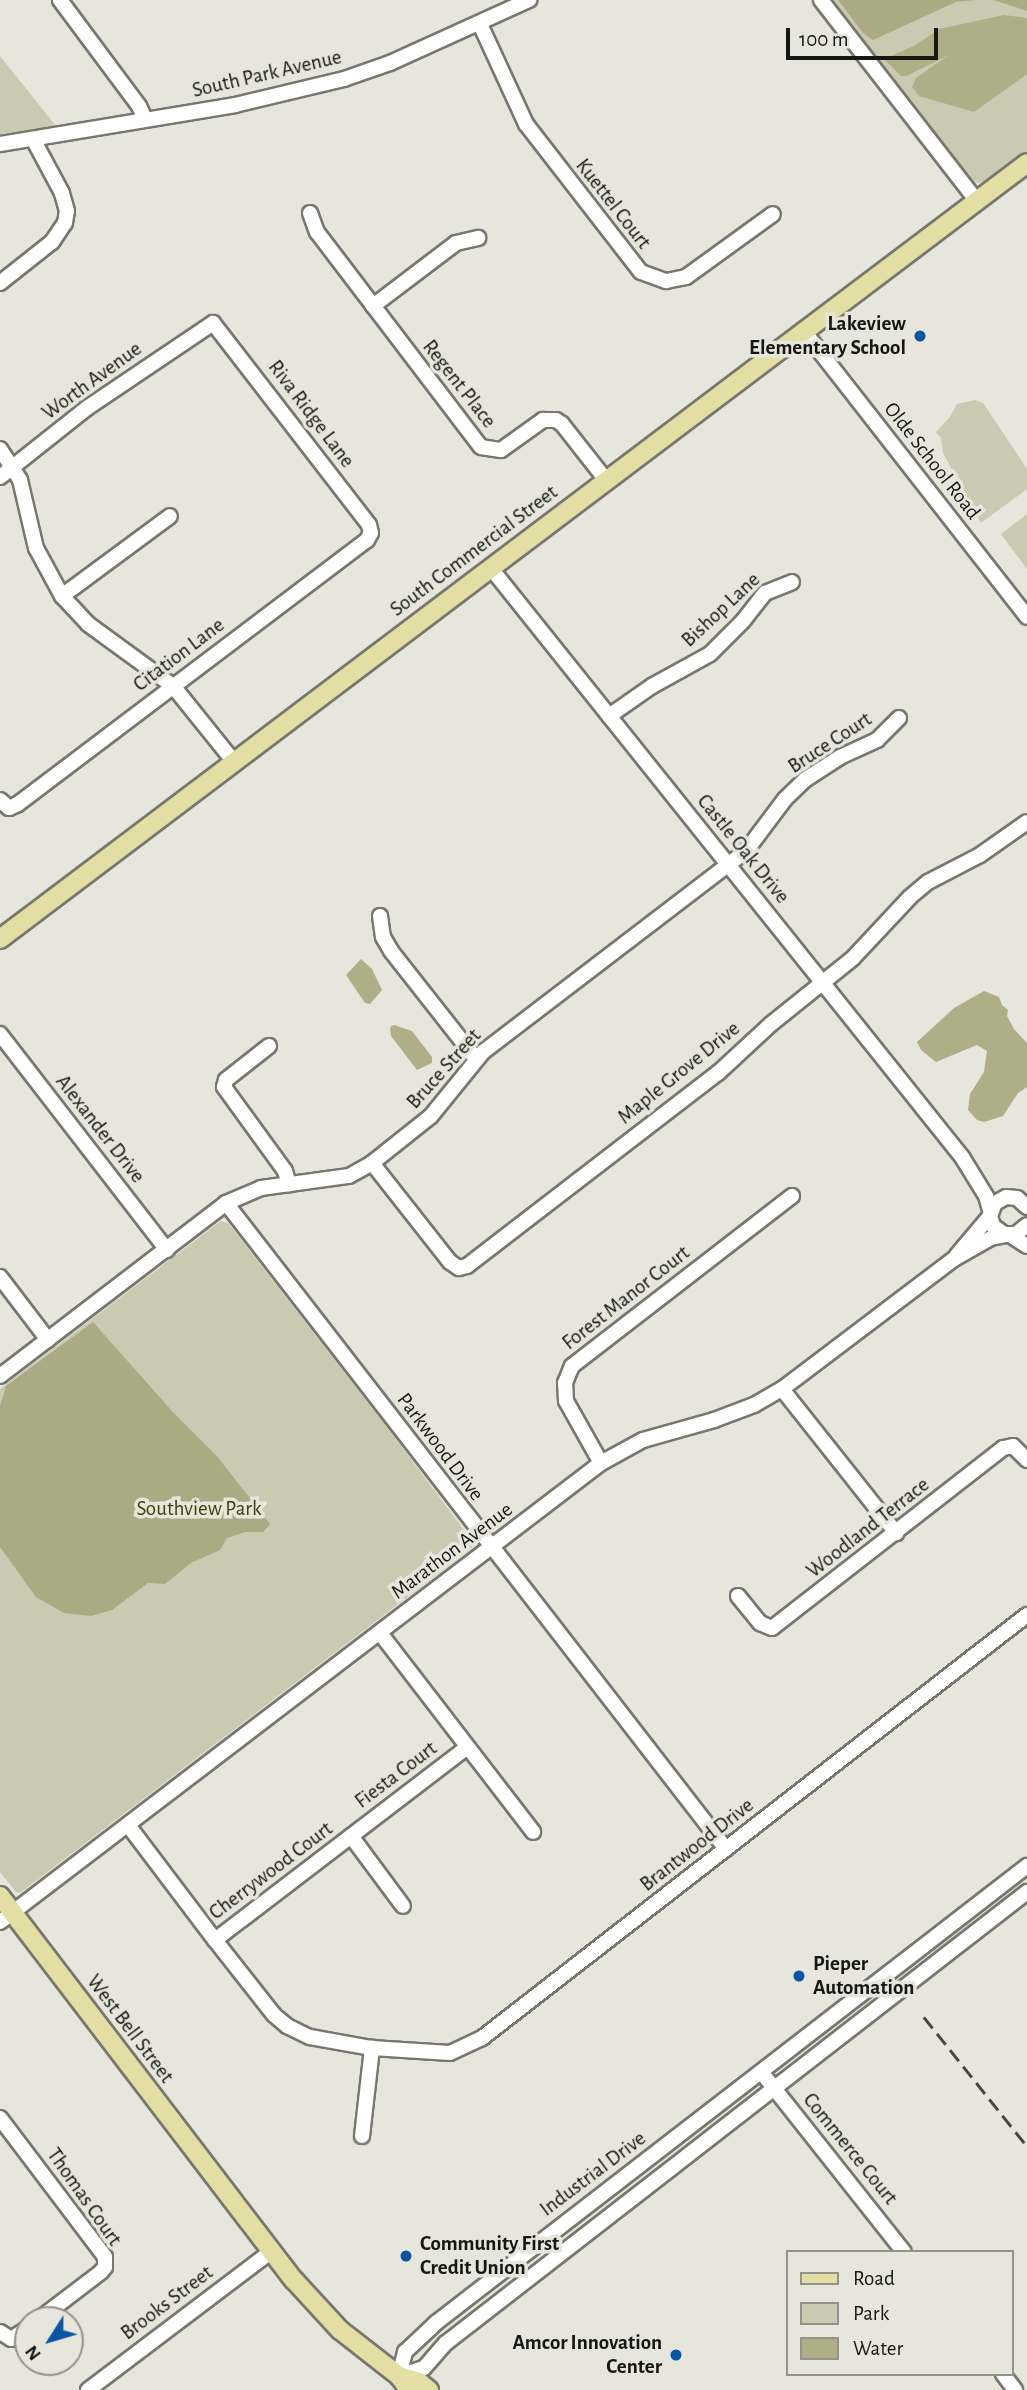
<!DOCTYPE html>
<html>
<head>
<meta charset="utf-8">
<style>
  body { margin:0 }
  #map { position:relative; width:1027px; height:2390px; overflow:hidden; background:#e6e6dc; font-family:"Alegreya Sans",sans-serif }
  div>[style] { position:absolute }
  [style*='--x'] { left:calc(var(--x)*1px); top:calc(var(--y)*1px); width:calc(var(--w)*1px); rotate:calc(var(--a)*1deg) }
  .green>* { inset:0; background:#cac9b1 }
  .forest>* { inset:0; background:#acaa83 }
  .water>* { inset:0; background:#b0ae87 }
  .roads { filter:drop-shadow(2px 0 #77776e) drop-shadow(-2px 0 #77776e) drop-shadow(0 2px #77776e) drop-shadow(0 -2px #77776e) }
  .minor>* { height:14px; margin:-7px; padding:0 7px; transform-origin:7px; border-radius:7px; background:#fff }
  .major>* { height:18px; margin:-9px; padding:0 9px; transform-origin:9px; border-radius:9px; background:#e2dea4 }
  .rail>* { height:2.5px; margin-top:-1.25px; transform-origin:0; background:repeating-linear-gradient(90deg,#464641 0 14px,transparent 0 21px) }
  .dots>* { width:19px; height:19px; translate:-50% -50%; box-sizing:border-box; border:4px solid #e6e6dc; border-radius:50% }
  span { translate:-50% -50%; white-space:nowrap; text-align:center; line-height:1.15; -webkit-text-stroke:7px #e6e6dc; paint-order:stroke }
  .street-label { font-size:21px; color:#161612 }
  .poi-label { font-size:21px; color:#161612; font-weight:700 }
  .right { translate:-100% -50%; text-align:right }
  .left { translate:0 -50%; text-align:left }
  .park-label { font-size:21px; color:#413e0c }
  .legend { position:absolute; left:786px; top:2250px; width:228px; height:126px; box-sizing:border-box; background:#e6e6dc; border:2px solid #93938b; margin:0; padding:9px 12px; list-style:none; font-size:21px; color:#161612 }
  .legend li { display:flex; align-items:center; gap:14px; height:35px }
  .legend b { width:35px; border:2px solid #93938b }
  .north { position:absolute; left:14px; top:2306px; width:70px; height:70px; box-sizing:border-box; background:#e6e6dc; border:2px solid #93938b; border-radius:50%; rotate:233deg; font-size:19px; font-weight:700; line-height:28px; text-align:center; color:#161612 }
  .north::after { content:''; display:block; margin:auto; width:24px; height:32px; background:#0b54a4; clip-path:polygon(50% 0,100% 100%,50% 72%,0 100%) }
  .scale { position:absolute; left:786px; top:28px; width:152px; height:32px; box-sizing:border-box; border:4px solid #161612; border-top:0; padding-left:9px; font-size:21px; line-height:24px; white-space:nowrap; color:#161612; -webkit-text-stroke:5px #e6e6dc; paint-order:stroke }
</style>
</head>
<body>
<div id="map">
  <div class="green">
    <i style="clip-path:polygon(827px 0,1027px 0,1027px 153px,984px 181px,978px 183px,968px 178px,953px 164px)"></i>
    <i style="clip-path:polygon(0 56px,56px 126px,0 134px)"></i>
    <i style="clip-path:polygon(975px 400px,983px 403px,1027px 469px,1027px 489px,981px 523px,943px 453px,941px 438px,936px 432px,950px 417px,957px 404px)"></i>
    <i style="clip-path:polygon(1027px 514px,1027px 569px,1001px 534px)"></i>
    <i style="clip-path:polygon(221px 1221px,229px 1224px,382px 1421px,471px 1539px,473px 1547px,20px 1893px,16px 1892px,0 1872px,0 1389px)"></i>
  </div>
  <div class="forest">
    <i style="clip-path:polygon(838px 0,975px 0,956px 2px,873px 40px,863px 33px)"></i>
    <i style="clip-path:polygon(993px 0,1027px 0,1027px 11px,1015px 7px)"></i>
    <i style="clip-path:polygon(93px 1322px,172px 1411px,216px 1455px,270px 1524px,263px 1532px,245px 1532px,227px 1538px,220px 1550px,191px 1563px,165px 1584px,148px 1583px,112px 1610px,91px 1616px,64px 1613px,36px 1597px,0 1547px,0 1406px,6px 1386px)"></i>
  </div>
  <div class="water">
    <i style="clip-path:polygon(1004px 15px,1027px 18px,1027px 74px,974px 112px,919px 96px,912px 87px,916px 78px,949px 55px,906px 76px,901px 76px,884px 59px,914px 46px,939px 29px)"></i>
    <i style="clip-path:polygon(361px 959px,372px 969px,382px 990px,370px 1004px,365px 1003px,346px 975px)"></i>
    <i style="clip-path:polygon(984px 991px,999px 997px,1002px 1005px,1008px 1010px,1007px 1016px,1014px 1029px,1027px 1043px,1027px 1087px,1018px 1093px,1003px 1116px,984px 1122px,977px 1120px,968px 1110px,970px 1094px,984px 1072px,987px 1051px,977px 1045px,936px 1062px,921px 1050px,917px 1042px,954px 1008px)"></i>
    <i style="clip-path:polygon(394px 1025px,412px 1031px,432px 1057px,432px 1063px,417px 1070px,391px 1036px,390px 1027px)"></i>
  </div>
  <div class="roads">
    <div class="minor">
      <i style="--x:60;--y:0;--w:132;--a:53.3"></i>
      <i style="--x:139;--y:106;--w:14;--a:65"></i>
      <i style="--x:821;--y:0;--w:253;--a:52.2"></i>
      <i style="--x:480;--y:24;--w:110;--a:65.3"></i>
      <i style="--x:526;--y:124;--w:187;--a:52.2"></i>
      <i style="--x:641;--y:272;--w:27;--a:20"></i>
      <i style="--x:666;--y:281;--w:20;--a:-11"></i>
      <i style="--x:686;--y:277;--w:107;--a:-35.9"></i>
      <i style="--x:0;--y:144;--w:238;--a:-9.4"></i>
      <i style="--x:235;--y:105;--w:112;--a:-13.4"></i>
      <i style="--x:344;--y:79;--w:49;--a:-19.2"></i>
      <i style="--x:390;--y:63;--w:153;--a:-24.4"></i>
      <i style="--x:310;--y:213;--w:20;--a:70"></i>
      <i style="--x:317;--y:232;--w:270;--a:52.7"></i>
      <i style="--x:481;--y:447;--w:20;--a:9"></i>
      <i style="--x:501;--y:450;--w:52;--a:-35.5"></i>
      <i style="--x:543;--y:420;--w:13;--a:0"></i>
      <i style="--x:556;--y:420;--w:7;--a:34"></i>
      <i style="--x:562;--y:424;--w:71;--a:51.8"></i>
      <i style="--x:0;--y:283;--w:66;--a:-38.3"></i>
      <i style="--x:52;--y:242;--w:23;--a:-56"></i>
      <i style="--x:65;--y:223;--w:12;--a:-81"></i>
      <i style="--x:67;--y:211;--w:19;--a:-106"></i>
      <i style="--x:62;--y:193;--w:61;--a:-118.2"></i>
      <i style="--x:373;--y:306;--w:104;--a:-37.2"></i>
      <i style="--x:456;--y:243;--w:23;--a:-13"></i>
      <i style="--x:803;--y:330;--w:364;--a:52"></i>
      <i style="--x:0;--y:449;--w:37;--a:57"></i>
      <i style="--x:20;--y:480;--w:70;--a:76.8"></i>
      <i style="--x:36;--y:548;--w:55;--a:61.6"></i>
      <i style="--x:62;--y:596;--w:38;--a:47"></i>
      <i style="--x:88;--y:624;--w:105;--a:36.1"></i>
      <i style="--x:173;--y:686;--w:97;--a:51.2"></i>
      <i style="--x:0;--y:477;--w:111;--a:-38.4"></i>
      <i style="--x:87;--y:408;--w:152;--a:-34"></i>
      <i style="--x:213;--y:323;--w:255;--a:52.3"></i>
      <i style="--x:369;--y:525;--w:8;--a:76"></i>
      <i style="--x:371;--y:533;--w:8;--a:120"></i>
      <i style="--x:367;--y:540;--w:438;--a:142.9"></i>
      <i style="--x:18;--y:804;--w:10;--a:156"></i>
      <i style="--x:9;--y:808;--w:12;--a:-138"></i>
      <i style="--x:490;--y:567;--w:756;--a:51.34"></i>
      <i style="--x:962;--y:1157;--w:46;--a:58.4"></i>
      <i style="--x:986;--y:1196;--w:18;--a:74"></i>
      <i style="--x:62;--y:596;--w:134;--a:-36.5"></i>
      <i style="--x:609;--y:716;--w:52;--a:-34.9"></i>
      <i style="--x:652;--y:686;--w:66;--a:-28.9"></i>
      <i style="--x:710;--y:654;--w:47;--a:-45"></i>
      <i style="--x:743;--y:621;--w:36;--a:-52"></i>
      <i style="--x:765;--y:593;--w:29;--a:-22"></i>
      <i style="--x:380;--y:916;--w:21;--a:82"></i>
      <i style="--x:383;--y:937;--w:16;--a:60"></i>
      <i style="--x:391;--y:951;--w:137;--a:51.8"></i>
      <i style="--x:0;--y:1034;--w:273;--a:52.3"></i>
      <i style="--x:269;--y:1046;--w:55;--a:141.7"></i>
      <i style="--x:226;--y:1080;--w:7;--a:106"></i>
      <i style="--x:224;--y:1087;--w:104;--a:54"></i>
      <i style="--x:285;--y:1171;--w:14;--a:73"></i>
      <i style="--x:372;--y:1163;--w:126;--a:51.8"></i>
      <i style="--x:450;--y:1262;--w:11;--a:34"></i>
      <i style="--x:459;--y:1268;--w:8;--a:-14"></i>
      <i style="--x:467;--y:1266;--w:317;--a:-37.6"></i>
      <i style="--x:718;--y:1073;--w:72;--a:-42.8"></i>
      <i style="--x:771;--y:1024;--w:105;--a:-38.8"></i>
      <i style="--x:853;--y:958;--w:83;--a:-46.9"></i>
      <i style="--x:910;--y:897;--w:23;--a:-40"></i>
      <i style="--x:928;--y:882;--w:59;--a:-27.4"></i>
      <i style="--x:980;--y:855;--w:57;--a:-35.1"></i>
      <i style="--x:226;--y:1203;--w:817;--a:52.26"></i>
      <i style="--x:1027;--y:1207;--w:13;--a:-138"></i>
      <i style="--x:1017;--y:1198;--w:11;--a:-175"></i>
      <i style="--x:1006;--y:1197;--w:13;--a:151"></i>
      <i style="--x:995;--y:1203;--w:14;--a:111"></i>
      <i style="--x:990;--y:1216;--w:10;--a:73"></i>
      <i style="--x:993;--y:1226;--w:14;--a:36"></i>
      <i style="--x:1004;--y:1234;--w:12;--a:0"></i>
      <i style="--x:1016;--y:1234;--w:14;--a:-39"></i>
      <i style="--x:1010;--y:1235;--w:20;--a:33"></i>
      <i style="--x:957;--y:1255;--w:51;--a:-49.8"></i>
      <i style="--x:0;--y:1277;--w:79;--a:52.7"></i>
      <i style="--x:0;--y:1376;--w:285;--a:-37.4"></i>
      <i style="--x:226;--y:1203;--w:38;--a:-23"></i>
      <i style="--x:261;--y:1188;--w:89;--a:-7.8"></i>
      <i style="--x:349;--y:1176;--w:26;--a:-29"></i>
      <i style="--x:372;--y:1163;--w:75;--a:-38.5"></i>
      <i style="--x:431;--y:1116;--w:82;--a:-50.9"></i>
      <i style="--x:483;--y:1052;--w:331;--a:-37.4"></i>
      <i style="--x:746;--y:851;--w:65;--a:-53.1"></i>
      <i style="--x:785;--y:799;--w:29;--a:-44"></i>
      <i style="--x:806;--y:779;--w:40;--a:-32.9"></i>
      <i style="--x:840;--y:757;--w:41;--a:-24.7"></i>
      <i style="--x:877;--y:740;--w:31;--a:-45"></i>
      <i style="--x:782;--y:1389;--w:184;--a:51.6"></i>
      <i style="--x:601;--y:1463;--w:71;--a:-119.4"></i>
      <i style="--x:566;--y:1401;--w:18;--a:-93"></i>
      <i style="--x:565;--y:1383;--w:18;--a:-68"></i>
      <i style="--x:572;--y:1366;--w:278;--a:-37.7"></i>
      <i style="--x:738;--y:1596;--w:35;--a:51"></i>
      <i style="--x:760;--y:1623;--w:13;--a:23"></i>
      <i style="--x:772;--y:1628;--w:293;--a:-37.9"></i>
      <i style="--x:1003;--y:1448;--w:10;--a:-11"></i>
      <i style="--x:1013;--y:1446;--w:20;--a:45"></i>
      <i style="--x:380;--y:1633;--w:251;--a:52.4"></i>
      <i style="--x:128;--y:1825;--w:144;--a:52.9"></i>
      <i style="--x:215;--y:1940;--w:95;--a:51.8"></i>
      <i style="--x:274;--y:2015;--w:17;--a:40"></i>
      <i style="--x:287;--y:2026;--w:25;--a:26"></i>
      <i style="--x:310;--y:2037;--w:63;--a:10.1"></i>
      <i style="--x:372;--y:2048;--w:78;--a:3.7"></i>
      <i style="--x:450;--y:2053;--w:35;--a:-25"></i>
      <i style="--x:482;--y:2038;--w:690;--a:-37.82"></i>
      <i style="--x:351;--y:1836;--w:87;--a:53.4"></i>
      <i style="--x:0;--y:1922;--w:756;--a:-37.37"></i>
      <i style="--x:601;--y:1463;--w:48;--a:-28.7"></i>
      <i style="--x:643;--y:1440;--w:74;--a:-15.7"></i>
      <i style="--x:714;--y:1420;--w:43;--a:-20.6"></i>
      <i style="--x:754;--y:1405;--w:32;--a:-30"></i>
      <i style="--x:782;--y:1389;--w:216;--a:-37.1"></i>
      <i style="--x:954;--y:1259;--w:43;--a:-29.6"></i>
      <i style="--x:991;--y:1238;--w:16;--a:-11"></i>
      <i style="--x:215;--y:1940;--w:317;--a:-37.4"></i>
      <i style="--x:762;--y:2073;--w:228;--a:51.6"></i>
      <i style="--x:0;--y:2118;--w:174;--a:52.9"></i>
      <i style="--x:105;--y:2257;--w:10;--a:90"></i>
      <i style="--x:105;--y:2267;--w:6;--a:129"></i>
      <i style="--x:101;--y:2272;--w:79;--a:142.7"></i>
      <i style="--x:362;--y:2136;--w:89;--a:-83.5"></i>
      <i style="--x:0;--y:2332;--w:13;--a:32"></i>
      <i style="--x:11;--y:2339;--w:20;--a:-33"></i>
      <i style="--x:1003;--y:2374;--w:20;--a:53"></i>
      <i style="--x:399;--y:2376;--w:25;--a:-76"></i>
      <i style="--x:405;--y:2352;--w:44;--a:-43.2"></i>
      <i style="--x:437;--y:2322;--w:746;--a:-37.7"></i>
      <i style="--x:399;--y:2376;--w:26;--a:-18"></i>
      <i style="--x:424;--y:2368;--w:33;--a:-49"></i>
      <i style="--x:446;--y:2343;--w:736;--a:-37.82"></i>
      <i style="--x:88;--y:2390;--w:231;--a:-37.1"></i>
    </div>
    <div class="major">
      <i style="--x:0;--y:939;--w:1287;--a:-37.07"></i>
      <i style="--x:0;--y:1896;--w:484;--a:52.6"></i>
      <i style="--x:294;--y:2280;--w:68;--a:47.4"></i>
      <i style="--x:340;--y:2330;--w:75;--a:37.9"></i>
      <i style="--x:399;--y:2376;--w:17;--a:54"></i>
      <i style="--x:399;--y:2376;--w:21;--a:17"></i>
      <i style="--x:419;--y:2382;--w:13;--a:39"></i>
    </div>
  </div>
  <div class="rail">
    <i style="--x:924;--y:2017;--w:165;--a:51.4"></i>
  </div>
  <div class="dots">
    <i style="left:920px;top:336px;background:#0b54a4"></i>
    <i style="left:799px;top:1976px;background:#0b54a4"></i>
    <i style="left:406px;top:2256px;background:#0b54a4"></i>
    <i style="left:676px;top:2355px;background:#0b54a4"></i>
  </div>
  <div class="street-label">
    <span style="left:267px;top:74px;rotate:-13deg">South Park Avenue</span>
    <span style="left:613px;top:204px;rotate:52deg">Kuettel Court</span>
    <span style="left:92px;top:381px;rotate:-36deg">Worth Avenue</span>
    <span style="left:459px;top:384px;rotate:52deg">Regent Place</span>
    <span style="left:311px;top:414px;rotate:53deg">Riva Ridge Lane</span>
    <span style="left:932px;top:461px;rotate:52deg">Olde School Road</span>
    <span style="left:474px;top:551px;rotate:-37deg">South Commercial Street</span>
    <span style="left:721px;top:610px;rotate:-43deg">Bishop Lane</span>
    <span style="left:179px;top:655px;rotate:-37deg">Citation Lane</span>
    <span style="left:830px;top:743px;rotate:-33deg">Bruce Court</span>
    <span style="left:743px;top:849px;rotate:51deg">Castle Oak Drive</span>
    <span style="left:444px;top:1069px;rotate:-48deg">Bruce Street</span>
    <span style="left:679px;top:1073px;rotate:-39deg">Maple Grove Drive</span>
    <span style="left:100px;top:1129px;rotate:52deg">Alexander Drive</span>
    <span style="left:626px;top:1298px;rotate:-38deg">Forest Manor Court</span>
    <span style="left:440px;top:1447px;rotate:53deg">Parkwood Drive</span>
    <span style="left:868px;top:1528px;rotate:-38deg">Woodland Terrace</span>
    <span style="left:452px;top:1551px;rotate:-37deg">Marathon Avenue</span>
    <span style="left:396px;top:1775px;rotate:-37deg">Fiesta Court</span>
    <span style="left:697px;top:1845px;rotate:-38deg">Brantwood Drive</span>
    <span style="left:271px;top:1871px;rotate:-37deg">Cherrywood Court</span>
    <span style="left:130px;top:2029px;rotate:53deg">West Bell Street</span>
    <span style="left:850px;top:2149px;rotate:51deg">Commerce Court</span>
    <span style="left:593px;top:2174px;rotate:-37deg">Industrial Drive</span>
    <span style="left:84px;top:2197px;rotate:55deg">Thomas Court</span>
    <span style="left:167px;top:2303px;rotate:-37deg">Brooks Street</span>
  </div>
  <div class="poi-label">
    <span class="right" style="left:906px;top:336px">Lakeview<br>Elementary School</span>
    <span class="left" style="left:813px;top:1976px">Pieper<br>Automation</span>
    <span class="left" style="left:420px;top:2256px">Community First<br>Credit Union</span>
    <span class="right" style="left:662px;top:2355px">Amcor Innovation<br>Center</span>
  </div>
  <div class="park-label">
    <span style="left:199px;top:1509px">Southview Park</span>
  </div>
  <ul class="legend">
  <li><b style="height:9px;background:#e2dea4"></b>Road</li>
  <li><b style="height:19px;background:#cac9b1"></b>Park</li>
  <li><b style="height:19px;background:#b0ae87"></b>Water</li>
  </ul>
  <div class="north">N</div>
  <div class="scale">100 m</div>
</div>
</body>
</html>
